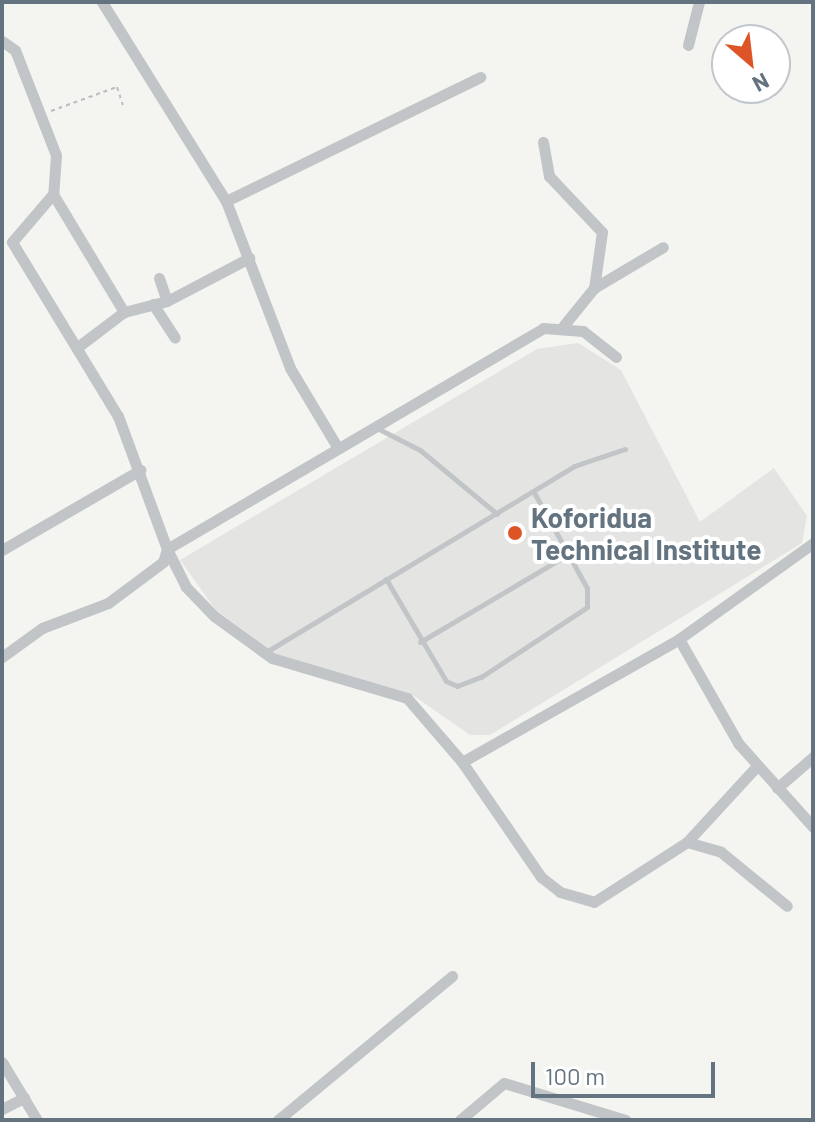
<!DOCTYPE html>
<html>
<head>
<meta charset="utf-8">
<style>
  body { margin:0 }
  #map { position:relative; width:815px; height:1122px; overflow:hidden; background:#f4f4f0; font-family:Barlow,sans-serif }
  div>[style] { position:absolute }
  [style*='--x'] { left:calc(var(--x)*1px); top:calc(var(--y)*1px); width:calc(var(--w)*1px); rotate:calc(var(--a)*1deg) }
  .built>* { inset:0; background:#e4e5e3 }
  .path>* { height:2px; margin-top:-1px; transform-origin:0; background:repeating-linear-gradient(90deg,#bbbdbf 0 4px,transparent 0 8px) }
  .service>* { height:5px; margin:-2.5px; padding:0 2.5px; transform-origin:2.5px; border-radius:2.5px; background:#c2c5c8 }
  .minor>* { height:11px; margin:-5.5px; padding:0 5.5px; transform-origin:5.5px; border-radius:5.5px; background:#c2c5c8 }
  .dots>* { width:22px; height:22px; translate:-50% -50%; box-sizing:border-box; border:4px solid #fff; border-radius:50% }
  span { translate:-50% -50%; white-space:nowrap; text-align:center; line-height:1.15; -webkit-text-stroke:8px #fff; paint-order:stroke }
  .poi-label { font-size:28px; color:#647380; font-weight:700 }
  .left { translate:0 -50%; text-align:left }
  .frame { position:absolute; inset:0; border:4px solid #647380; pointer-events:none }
  .north { position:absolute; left:711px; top:24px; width:80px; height:80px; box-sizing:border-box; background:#fff; border:2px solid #c1c7cc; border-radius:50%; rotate:152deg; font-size:22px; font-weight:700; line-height:32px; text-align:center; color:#647380 }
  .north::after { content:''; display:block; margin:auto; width:28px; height:36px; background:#dd5427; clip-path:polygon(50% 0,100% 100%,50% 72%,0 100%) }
  .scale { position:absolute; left:531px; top:1062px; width:184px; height:36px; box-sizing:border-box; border:4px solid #647380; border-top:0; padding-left:10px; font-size:24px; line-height:28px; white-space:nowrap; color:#647380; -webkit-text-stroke:6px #fff; paint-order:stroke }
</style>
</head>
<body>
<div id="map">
  <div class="built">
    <i style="clip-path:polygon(578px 343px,621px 370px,700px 522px,774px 468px,807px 516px,802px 543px,490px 735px,470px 735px,414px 696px,297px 665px,269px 650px,215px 609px,180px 560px,537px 349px)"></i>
  </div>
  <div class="path">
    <i style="--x:51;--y:111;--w:70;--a:-20"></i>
    <i style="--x:117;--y:87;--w:19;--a:72"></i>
  </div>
  <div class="service">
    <i style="--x:375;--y:427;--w:51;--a:27.1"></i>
    <i style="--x:420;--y:450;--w:100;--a:39.7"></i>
    <i style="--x:386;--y:579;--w:118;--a:59.5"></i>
    <i style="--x:446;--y:681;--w:12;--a:24"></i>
    <i style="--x:457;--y:686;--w:26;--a:-21"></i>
    <i style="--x:481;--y:677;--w:127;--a:-33.4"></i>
    <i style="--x:587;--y:607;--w:19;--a:-90"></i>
    <i style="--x:587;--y:588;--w:107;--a:-119"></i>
    <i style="--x:420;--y:642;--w:173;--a:-30.6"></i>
    <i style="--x:266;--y:652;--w:360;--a:-31.1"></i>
    <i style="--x:574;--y:466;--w:54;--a:-18.4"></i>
  </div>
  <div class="minor">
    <i style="--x:102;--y:2;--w:234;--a:58.1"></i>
    <i style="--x:226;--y:201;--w:179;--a:69"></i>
    <i style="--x:290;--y:368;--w:90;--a:59.1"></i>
    <i style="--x:2;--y:41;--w:16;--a:35"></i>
    <i style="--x:15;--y:50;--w:113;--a:68.7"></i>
    <i style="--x:56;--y:155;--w:39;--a:94"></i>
    <i style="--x:53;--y:194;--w:63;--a:130.5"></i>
    <i style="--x:12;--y:242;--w:204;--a:58.7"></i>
    <i style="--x:118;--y:416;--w:142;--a:69.8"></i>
    <i style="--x:167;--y:549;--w:42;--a:63.4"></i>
    <i style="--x:186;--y:587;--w:40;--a:46"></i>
    <i style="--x:214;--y:616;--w:72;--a:35.9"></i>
    <i style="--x:272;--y:658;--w:141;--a:16.5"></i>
    <i style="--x:407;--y:698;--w:84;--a:49.3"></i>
    <i style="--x:462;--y:762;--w:249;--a:-29.5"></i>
    <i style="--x:679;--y:639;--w:120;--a:60.4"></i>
    <i style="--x:738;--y:743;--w:113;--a:48.2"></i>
    <i style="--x:688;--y:45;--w:44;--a:-75.7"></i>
    <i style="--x:543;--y:142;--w:35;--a:80"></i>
    <i style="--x:549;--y:176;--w:77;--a:46.6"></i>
    <i style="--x:602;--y:232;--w:57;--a:98.1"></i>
    <i style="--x:594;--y:288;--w:48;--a:129"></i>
    <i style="--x:53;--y:194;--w:138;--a:59"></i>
    <i style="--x:226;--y:201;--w:283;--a:-26"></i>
    <i style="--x:159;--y:278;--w:24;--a:71"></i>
    <i style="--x:594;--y:288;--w:80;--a:-30.7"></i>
    <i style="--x:153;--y:304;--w:40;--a:57.1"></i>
    <i style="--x:79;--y:346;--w:56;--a:-37.1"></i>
    <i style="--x:124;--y:312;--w:44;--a:-14.3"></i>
    <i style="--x:167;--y:301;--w:93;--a:-27.7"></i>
    <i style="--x:2;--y:550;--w:160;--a:-30.1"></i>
    <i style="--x:679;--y:639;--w:165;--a:-35.6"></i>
    <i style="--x:2;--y:657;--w:49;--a:-35.9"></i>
    <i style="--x:42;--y:628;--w:71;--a:-20.7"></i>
    <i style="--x:108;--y:603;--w:69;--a:-36.7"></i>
    <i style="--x:163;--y:562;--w:14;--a:-73"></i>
    <i style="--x:167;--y:549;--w:436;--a:-30.4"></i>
    <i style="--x:543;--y:328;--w:40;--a:4.3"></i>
    <i style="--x:583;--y:331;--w:42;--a:38.2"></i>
    <i style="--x:462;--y:762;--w:140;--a:55.5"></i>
    <i style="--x:541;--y:877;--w:24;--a:38"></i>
    <i style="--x:560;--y:892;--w:35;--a:16"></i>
    <i style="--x:594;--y:902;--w:111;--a:-32.8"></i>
    <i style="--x:687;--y:842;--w:35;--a:16"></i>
    <i style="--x:721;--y:852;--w:85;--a:39.3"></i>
    <i style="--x:777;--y:788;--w:48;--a:-40.7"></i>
    <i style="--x:687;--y:842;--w:103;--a:-47.4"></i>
    <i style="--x:2;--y:1062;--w:68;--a:58.9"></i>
    <i style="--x:2;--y:1109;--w:25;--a:-27"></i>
    <i style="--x:278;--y:1120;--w:226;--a:-39.6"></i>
    <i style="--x:460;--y:1120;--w:57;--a:-40.1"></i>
    <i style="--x:504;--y:1083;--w:127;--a:16.9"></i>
  </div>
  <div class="dots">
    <i style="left:515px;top:533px;background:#dd5427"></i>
  </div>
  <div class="poi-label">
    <span class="left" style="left:531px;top:533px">Koforidua<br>Technical Institute</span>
  </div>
  <div class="frame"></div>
  <div class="north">N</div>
  <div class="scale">100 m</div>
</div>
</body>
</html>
